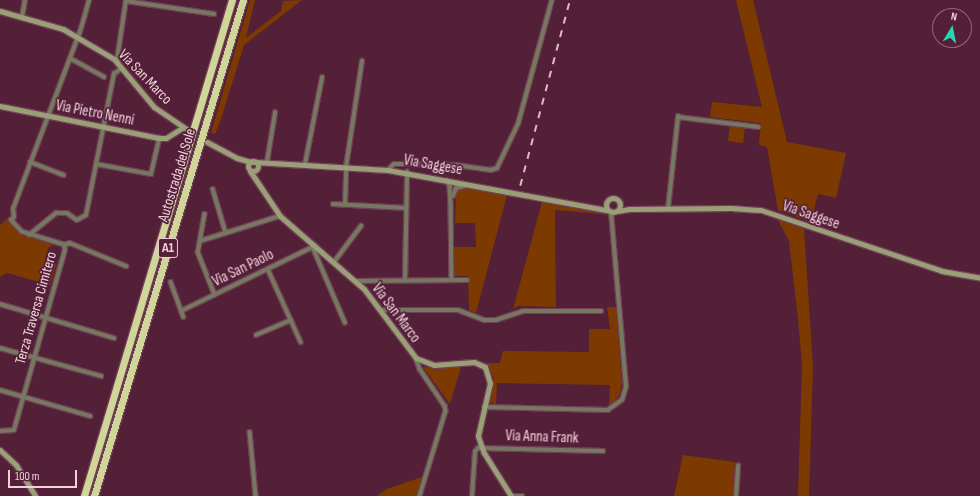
<!DOCTYPE html>
<html>
<head>
<meta charset="utf-8">
<style>
  body { margin:0 }
  #map { position:relative; width:980px; height:496px; overflow:hidden; background:#532038; font-family:"Sofia Sans Condensed",sans-serif }
  div>[style] { position:absolute }
  [style*='--x'] { left:calc(var(--x)*1px); top:calc(var(--y)*1px); width:calc(var(--w)*1px); rotate:calc(var(--a)*1deg) }
  .green>* { inset:0; background:#7c3a00 }
  .roads { filter:drop-shadow(1px 0 #704056) drop-shadow(-1px 0 #704056) drop-shadow(0 1px #704056) drop-shadow(0 -1px #704056) }
  .minor>* { height:3.5px; margin:-1.75px; padding:0 1.75px; transform-origin:1.75px; border-radius:1.75px; background:#767960 }
  .secondary>* { height:5px; margin:-2.5px; padding:0 2.5px; transform-origin:2.5px; border-radius:2.5px; background:#9a9f77 }
  .secondary>.ring { margin:-2.5px; padding:0; box-sizing:content-box; background:none; border:5px solid #9a9f77; border-radius:50% }
  .motorway>* { height:7px; margin:-3.5px; padding:0 3.5px; transform-origin:3.5px; border-radius:3.5px; background:#d0d698 }
  .rail>* { height:1.5px; margin-top:-0.75px; transform-origin:0; background:repeating-linear-gradient(90deg,#dfbbca 0 7px,transparent 0 14px) }
  span { translate:-50% -50%; white-space:nowrap; text-align:center; line-height:1.15; -webkit-text-stroke:3.5px #532038; paint-order:stroke }
  .shield-label span { padding:1px 3px; background:#532038; border:1px solid; border-radius:3px; -webkit-text-stroke-width:0 }
  .shield-label { font-size:14px; color:#f2d0dd; font-weight:700 }
  .street-label { font-size:15px; color:#f2d0dd }
  .north { position:absolute; left:932px; top:8px; width:40px; height:40px; box-sizing:border-box; background:#532038; border:1px solid #93667a; border-radius:50%; rotate:10deg; font-size:11px; font-weight:700; line-height:16px; text-align:center; color:#f2d0dd }
  .north::after { content:''; display:block; margin:auto; width:14px; height:18px; background:#24d5af; clip-path:polygon(50% 0,100% 100%,50% 72%,0 100%) }
  .scale { position:absolute; left:8px; top:470px; width:69px; height:18px; box-sizing:border-box; border:2px solid #f2d0dd; border-top:0; padding-left:5px; font-size:12px; line-height:14px; white-space:nowrap; color:#f2d0dd; -webkit-text-stroke:3px #532038; paint-order:stroke }
</style>
</head>
<body>
<div id="map">
  <div class="green">
    <i style="clip-path:polygon(250px 0,255px 0,246px 38px,281px 11px,283px 1px,302px 0,244px 45px,221px 119px,215px 134px,211px 133px)"></i>
    <i style="clip-path:polygon(736px 0,753px 0,787px 142px,846px 153px,836px 198px,818px 194px,811px 222px,778px 210px,767px 147px,759px 145px,761px 123px,710px 117px,712px 102px,762px 107px)"></i>
    <i style="clip-path:polygon(730px 126px,745px 128px,743px 143px,728px 141px)"></i>
    <i style="clip-path:polygon(463px 188px,507px 195px,476px 313px,469px 310px,468px 276px,454px 276px,454px 247px,476px 247px,475px 223px,455px 223px,456px 192px)"></i>
    <i style="clip-path:polygon(542px 202px,604px 211px,601px 214px,555px 210px,556px 307px,518px 306px,513px 309px)"></i>
    <i style="clip-path:polygon(8px 218px,20px 233px,53px 245px,48px 248px,45px 260px,56px 264px,50px 285px,7px 273px,0 277px,0 225px)"></i>
    <i style="clip-path:polygon(777px 218px,804px 229px,813px 367px,809px 496px,798px 496px,802px 365px,798px 319px,789px 241px)"></i>
    <i style="clip-path:polygon(607px 307px,616px 307px,622px 382px,620px 394px,613px 403px,609px 406px,610px 385px,497px 383px,496px 405px,490px 402px,494px 378px,486px 363px,500px 363px,503px 351px,589px 352px,589px 329px,610px 329px)"></i>
    <i style="clip-path:polygon(423px 367px,461px 367px,450px 404px)"></i>
    <i style="clip-path:polygon(683px 455px,735px 462px,733px 496px,674px 496px)"></i>
    <i style="clip-path:polygon(422px 477px,416px 496px,377px 496px,387px 489px)"></i>
  </div>
  <div class="roads">
    <div class="minor">
      <i style="--x:126;--y:1;--w:89;--a:8.4"></i>
      <i style="--x:22;--y:17;--w:17;--a:-80"></i>
      <i style="--x:70;--y:58;--w:39;--a:29"></i>
      <i style="--x:30;--y:162;--w:36;--a:21"></i>
      <i style="--x:267;--y:162;--w:50;--a:-80.7"></i>
      <i style="--x:96;--y:164;--w:56;--a:10.3"></i>
      <i style="--x:151;--y:174;--w:37;--a:-77"></i>
      <i style="--x:305;--y:164;--w:88;--a:-78.8"></i>
      <i style="--x:388;--y:170;--w:8;--a:-45"></i>
      <i style="--x:394;--y:164;--w:15;--a:0"></i>
      <i style="--x:409;--y:164;--w:47;--a:1.2"></i>
      <i style="--x:456;--y:165;--w:35;--a:8"></i>
      <i style="--x:491;--y:170;--w:6;--a:-18"></i>
      <i style="--x:497;--y:168;--w:49;--a:-64.5"></i>
      <i style="--x:518;--y:124;--w:129;--a:-74.7"></i>
      <i style="--x:447;--y:180;--w:7;--a:63"></i>
      <i style="--x:450;--y:186;--w:17;--a:87"></i>
      <i style="--x:451;--y:203;--w:77;--a:89.3"></i>
      <i style="--x:213;--y:189;--w:46;--a:73.5"></i>
      <i style="--x:453;--y:196;--w:9;--a:-69"></i>
      <i style="--x:456;--y:188;--w:8;--a:-14"></i>
      <i style="--x:333;--y:204;--w:73;--a:3.1"></i>
      <i style="--x:345;--y:205;--w:38;--a:-88"></i>
      <i style="--x:346;--y:167;--w:107;--a:-81.4"></i>
      <i style="--x:668;--y:209;--w:93;--a:-83.8"></i>
      <i style="--x:678;--y:117;--w:81;--a:7.1"></i>
      <i style="--x:205;--y:214;--w:39;--a:100"></i>
      <i style="--x:198;--y:252;--w:46;--a:68.4"></i>
      <i style="--x:29;--y:235;--w:35;--a:-39"></i>
      <i style="--x:56;--y:213;--w:11;--a:0"></i>
      <i style="--x:67;--y:213;--w:12;--a:35"></i>
      <i style="--x:77;--y:220;--w:10;--a:-29"></i>
      <i style="--x:86;--y:215;--w:144;--a:-78.8"></i>
      <i style="--x:114;--y:74;--w:9;--a:-36"></i>
      <i style="--x:121;--y:69;--w:10;--a:-114"></i>
      <i style="--x:117;--y:60;--w:61;--a:-81.5"></i>
      <i style="--x:200;--y:241;--w:84;--a:-17.4"></i>
      <i style="--x:64;--y:245;--w:44;--a:-162.8"></i>
      <i style="--x:22;--y:232;--w:16;--a:-133"></i>
      <i style="--x:11;--y:220;--w:4;--a:-45"></i>
      <i style="--x:14;--y:217;--w:8;--a:-97"></i>
      <i style="--x:13;--y:209;--w:189;--a:-69.3"></i>
      <i style="--x:80;--y:32;--w:33;--a:-74"></i>
      <i style="--x:64;--y:245;--w:6;--a:-18"></i>
      <i style="--x:70;--y:243;--w:61;--a:22.3"></i>
      <i style="--x:313;--y:247;--w:82;--a:66.9"></i>
      <i style="--x:334;--y:262;--w:45;--a:-53.1"></i>
      <i style="--x:268;--y:269;--w:80;--a:65.7"></i>
      <i style="--x:356;--y:281;--w:111;--a:-0.5"></i>
      <i style="--x:405;--y:281;--w:109;--a:-88.9"></i>
      <i style="--x:171;--y:282;--w:37;--a:70"></i>
      <i style="--x:0;--y:304;--w:119;--a:16.6"></i>
      <i style="--x:381;--y:310;--w:77;--a:0"></i>
      <i style="--x:458;--y:310;--w:28;--a:21"></i>
      <i style="--x:484;--y:320;--w:12;--a:0"></i>
      <i style="--x:496;--y:320;--w:28;--a:-18"></i>
      <i style="--x:523;--y:311;--w:78;--a:0"></i>
      <i style="--x:181;--y:311;--w:149;--a:-25.9"></i>
      <i style="--x:256;--y:335;--w:38;--a:-23"></i>
      <i style="--x:0;--y:348;--w:105;--a:15.5"></i>
      <i style="--x:416;--y:358;--w:12;--a:70"></i>
      <i style="--x:420;--y:369;--w:45;--a:56"></i>
      <i style="--x:445;--y:406;--w:5;--a:79"></i>
      <i style="--x:446;--y:411;--w:89;--a:107"></i>
      <i style="--x:0;--y:390;--w:94;--a:16.1"></i>
      <i style="--x:484;--y:407;--w:124;--a:1.4"></i>
      <i style="--x:608;--y:410;--w:17;--a:-36"></i>
      <i style="--x:622;--y:400;--w:14;--a:-73"></i>
      <i style="--x:626;--y:387;--w:176;--a:-94.9"></i>
      <i style="--x:0;--y:431;--w:14;--a:-4"></i>
      <i style="--x:14;--y:430;--w:187;--a:-74.2"></i>
      <i style="--x:65;--y:250;--w:5;--a:-101"></i>
      <i style="--x:250;--y:432;--w:64;--a:84.6"></i>
      <i style="--x:472;--y:496;--w:44;--a:-86.1"></i>
      <i style="--x:475;--y:452;--w:5;--a:-53"></i>
      <i style="--x:478;--y:448;--w:125;--a:1.4"></i>
      <i style="--x:511;--y:496;--w:11;--a:0"></i>
      <i style="--x:736;--y:496;--w:30;--a:-86"></i>
    </div>
    <div class="secondary">
      <i style="--x:0;--y:11;--w:66;--a:15.9"></i>
      <i style="--x:63;--y:29;--w:59;--a:30.5"></i>
      <i style="--x:114;--y:59;--w:62;--a:50.2"></i>
      <i style="--x:154;--y:107;--w:41;--a:34.1"></i>
      <i style="--x:0;--y:106;--w:161;--a:11.4"></i>
      <i style="--x:158;--y:138;--w:8;--a:0"></i>
      <i style="--x:166;--y:138;--w:19;--a:-32"></i>
      <i style="--x:207;--y:142;--w:34;--a:28"></i>
      <i style="--x:237;--y:158;--w:15;--a:16"></i>
      <i class="ring" style="left:248px;top:161px;width:5px;height:5px"></i>
      <i style="--x:255;--y:162;--w:133;--a:3.4"></i>
      <i style="--x:388;--y:170;--w:223;--a:10.4"></i>
      <i style="--x:250;--y:171;--w:54;--a:56.3"></i>
      <i style="--x:280;--y:216;--w:111;--a:41"></i>
      <i style="--x:364;--y:289;--w:86;--a:53"></i>
      <i style="--x:416;--y:358;--w:19;--a:21"></i>
      <i style="--x:434;--y:365;--w:40;--a:-4.3"></i>
      <i style="--x:474;--y:362;--w:12;--a:24"></i>
      <i style="--x:485;--y:367;--w:17;--a:73"></i>
      <i style="--x:490;--y:383;--w:54;--a:102.8"></i>
      <i style="--x:478;--y:436;--w:18;--a:71"></i>
      <i style="--x:484;--y:453;--w:51;--a:57.9"></i>
      <i class="ring" style="left:606px;top:198px;width:9px;height:9px"></i>
      <i style="--x:617;--y:211;--w:12;--a:-9"></i>
      <i style="--x:629;--y:209;--w:102;--a:-0.6"></i>
      <i style="--x:731;--y:208;--w:30;--a:4"></i>
      <i style="--x:761;--y:210;--w:191;--a:18.6"></i>
      <i style="--x:942;--y:271;--w:39;--a:10"></i>
      <i style="--x:0;--y:450;--w:22;--a:43"></i>
      <i style="--x:16;--y:465;--w:36;--a:58"></i>
    </div>
    <div class="motorway">
      <i style="--x:84;--y:496;--w:518;--a:-73.39"></i>
      <i style="--x:94;--y:496;--w:518;--a:-73.28"></i>
    </div>
  </div>
  <div class="rail">
    <i style="--x:520;--y:186;--w:193;--a:-75"></i>
  </div>
  <div class="shield-label">
    <span style="left:168px;top:248px">A1</span>
  </div>
  <div class="street-label">
    <span style="left:145px;top:77px;rotate:46deg">Via San Marco</span>
    <span style="left:95px;top:113px;rotate:11deg">Via Pietro Nenni</span>
    <span style="left:433px;top:165px;rotate:10deg">Via Saggese</span>
    <span style="left:177px;top:175px;rotate:-73deg">Autostrada del Sole</span>
    <span style="left:811px;top:215px;rotate:19deg">Via Saggese</span>
    <span style="left:243px;top:268px;rotate:-26deg">Via San Paolo</span>
    <span style="left:36px;top:308px;rotate:-74deg">Terza Traversa Cimitero</span>
    <span style="left:396px;top:313px;rotate:53deg">Via San Marco</span>
    <span style="left:542px;top:437px;rotate:2deg">Via Anna Frank</span>
  </div>
  <div class="north">N</div>
  <div class="scale">100 m</div>
</div>
</body>
</html>
